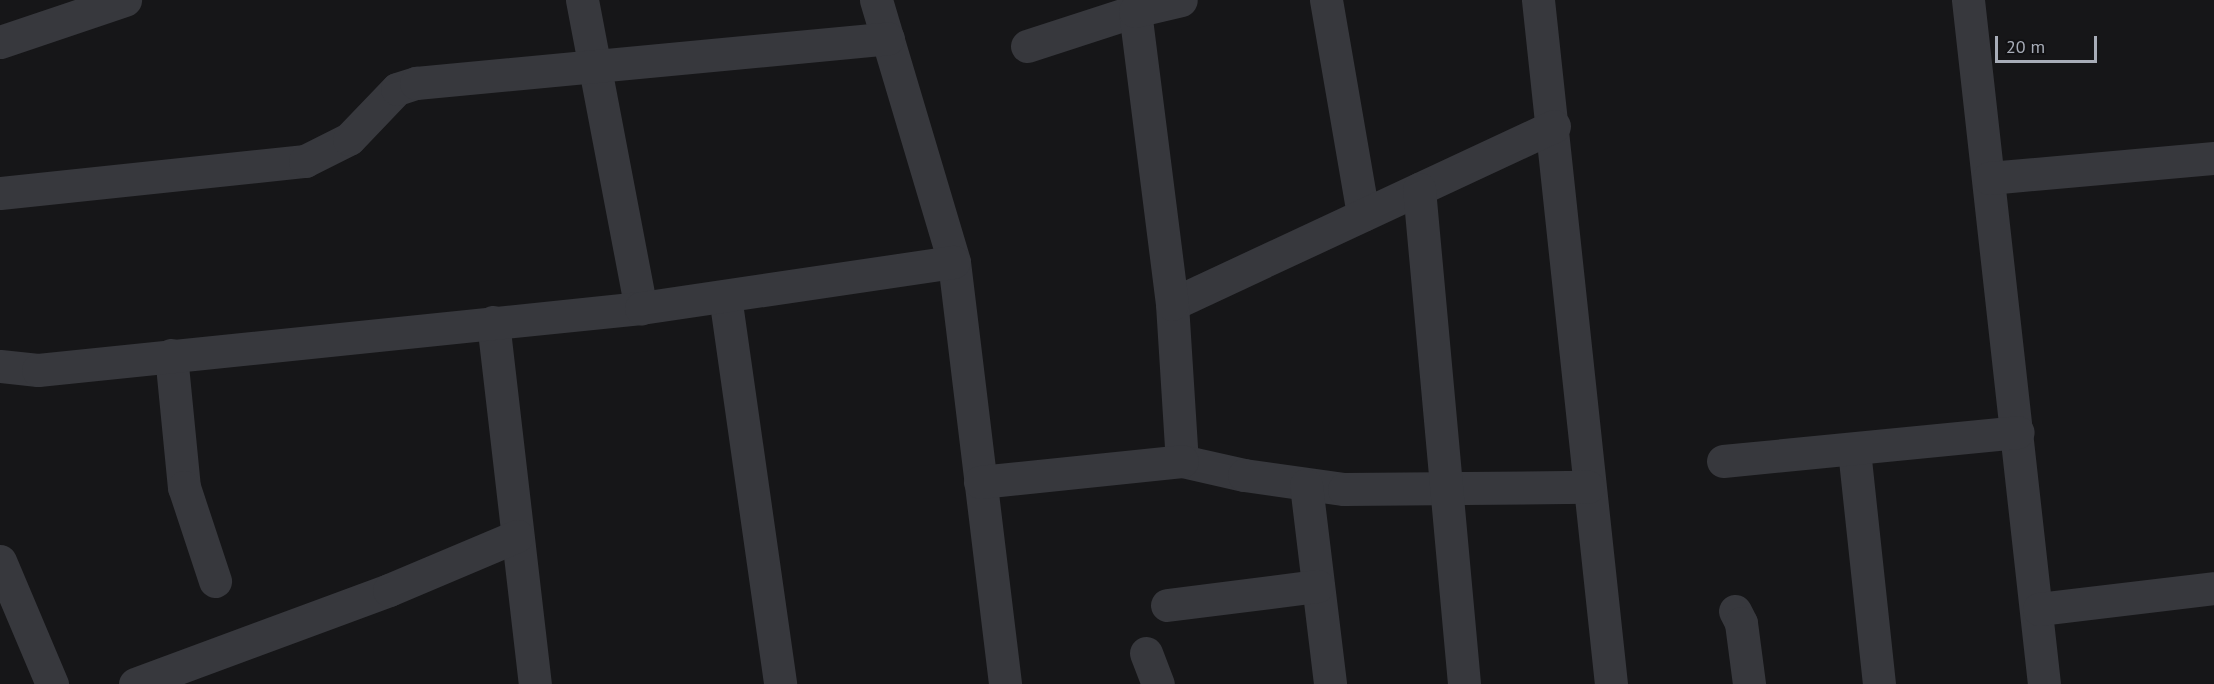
<!DOCTYPE html>
<html>
<head>
<meta charset="utf-8">
<style>
  body { margin:0 }
  #map { position:relative; width:2214px; height:684px; overflow:hidden; background:#161618; font-family:"PT Sans",sans-serif }
  div>[style] { position:absolute }
  [style*='--x'] { left:calc(var(--x)*1px); top:calc(var(--y)*1px); width:calc(var(--w)*1px); rotate:calc(var(--a)*1deg) }
  .street>* { height:33px; margin:-16.5px; padding:0 16.5px; transform-origin:16.5px; border-radius:16.5px; background:#37383d }
  span { translate:-50% -50%; white-space:nowrap; text-align:center; line-height:1.15; -webkit-text-stroke:5px #111113; paint-order:stroke }
  .scale { position:absolute; left:1995px; top:36px; width:102px; height:27px; box-sizing:border-box; border:3px solid #a8adb8; border-top:0; padding-left:8px; font-size:18px; line-height:21px; white-space:nowrap; color:#a8adb8; -webkit-text-stroke:4px #111113; paint-order:stroke }
</style>
</head>
<body>
<div id="map">
  <div class="street">
    <i style="--x:582;--y:0;--w:314;--a:79.2"></i>
    <i style="--x:876;--y:0;--w:273;--a:73.4"></i>
    <i style="--x:954;--y:262;--w:425;--a:83.1"></i>
    <i style="--x:1326;--y:0;--w:218;--a:80.2"></i>
    <i style="--x:1538;--y:0;--w:688;--a:83.91"></i>
    <i style="--x:1968;--y:0;--w:688;--a:83.66"></i>
    <i style="--x:0;--y:42;--w:132;--a:-18.6"></i>
    <i style="--x:1027;--y:46;--w:114;--a:-18"></i>
    <i style="--x:1554;--y:126;--w:421;--a:155"></i>
    <i style="--x:1172;--y:304;--w:157;--a:86.4"></i>
    <i style="--x:1182;--y:461;--w:64;--a:12.7"></i>
    <i style="--x:1244;--y:475;--w:101;--a:8"></i>
    <i style="--x:1344;--y:489;--w:244;--a:-0.5"></i>
    <i style="--x:1989;--y:178;--w:226;--a:-5.1"></i>
    <i style="--x:1419;--y:189;--w:497;--a:84.8"></i>
    <i style="--x:0;--y:193;--w:307;--a:-6"></i>
    <i style="--x:305;--y:161;--w:49;--a:-26.6"></i>
    <i style="--x:349;--y:139;--w:69;--a:-46.2"></i>
    <i style="--x:397;--y:89;--w:20;--a:-18"></i>
    <i style="--x:416;--y:83;--w:474;--a:-5.4"></i>
    <i style="--x:725;--y:296;--w:392;--a:81.9"></i>
    <i style="--x:1172;--y:304;--w:295;--a:-97.2"></i>
    <i style="--x:1135;--y:11;--w:47;--a:-13.4"></i>
    <i style="--x:493;--y:322;--w:364;--a:83.4"></i>
    <i style="--x:171;--y:355;--w:133;--a:84.4"></i>
    <i style="--x:184;--y:487;--w:99;--a:71.7"></i>
    <i style="--x:0;--y:366;--w:38;--a:6"></i>
    <i style="--x:38;--y:370;--w:606;--a:-5.87"></i>
    <i style="--x:641;--y:308;--w:316;--a:-8.4"></i>
    <i style="--x:1854;--y:450;--w:235;--a:83.9"></i>
    <i style="--x:1723;--y:461;--w:296;--a:-5.6"></i>
    <i style="--x:980;--y:482;--w:203;--a:-5.9"></i>
    <i style="--x:1306;--y:485;--w:200;--a:83.1"></i>
    <i style="--x:0;--y:561;--w:134;--a:67.1"></i>
    <i style="--x:1167;--y:605;--w:152;--a:-7.2"></i>
    <i style="--x:2039;--y:609;--w:176;--a:-6.8"></i>
    <i style="--x:1735;--y:611;--w:13;--a:63"></i>
    <i style="--x:1741;--y:623;--w:62;--a:82.5"></i>
    <i style="--x:1146;--y:653;--w:33;--a:69"></i>
    <i style="--x:135;--y:684;--w:271;--a:-20.3"></i>
    <i style="--x:389;--y:590;--w:139;--a:-22.9"></i>
  </div>
  <div class="scale">20 m</div>
</div>
</body>
</html>
